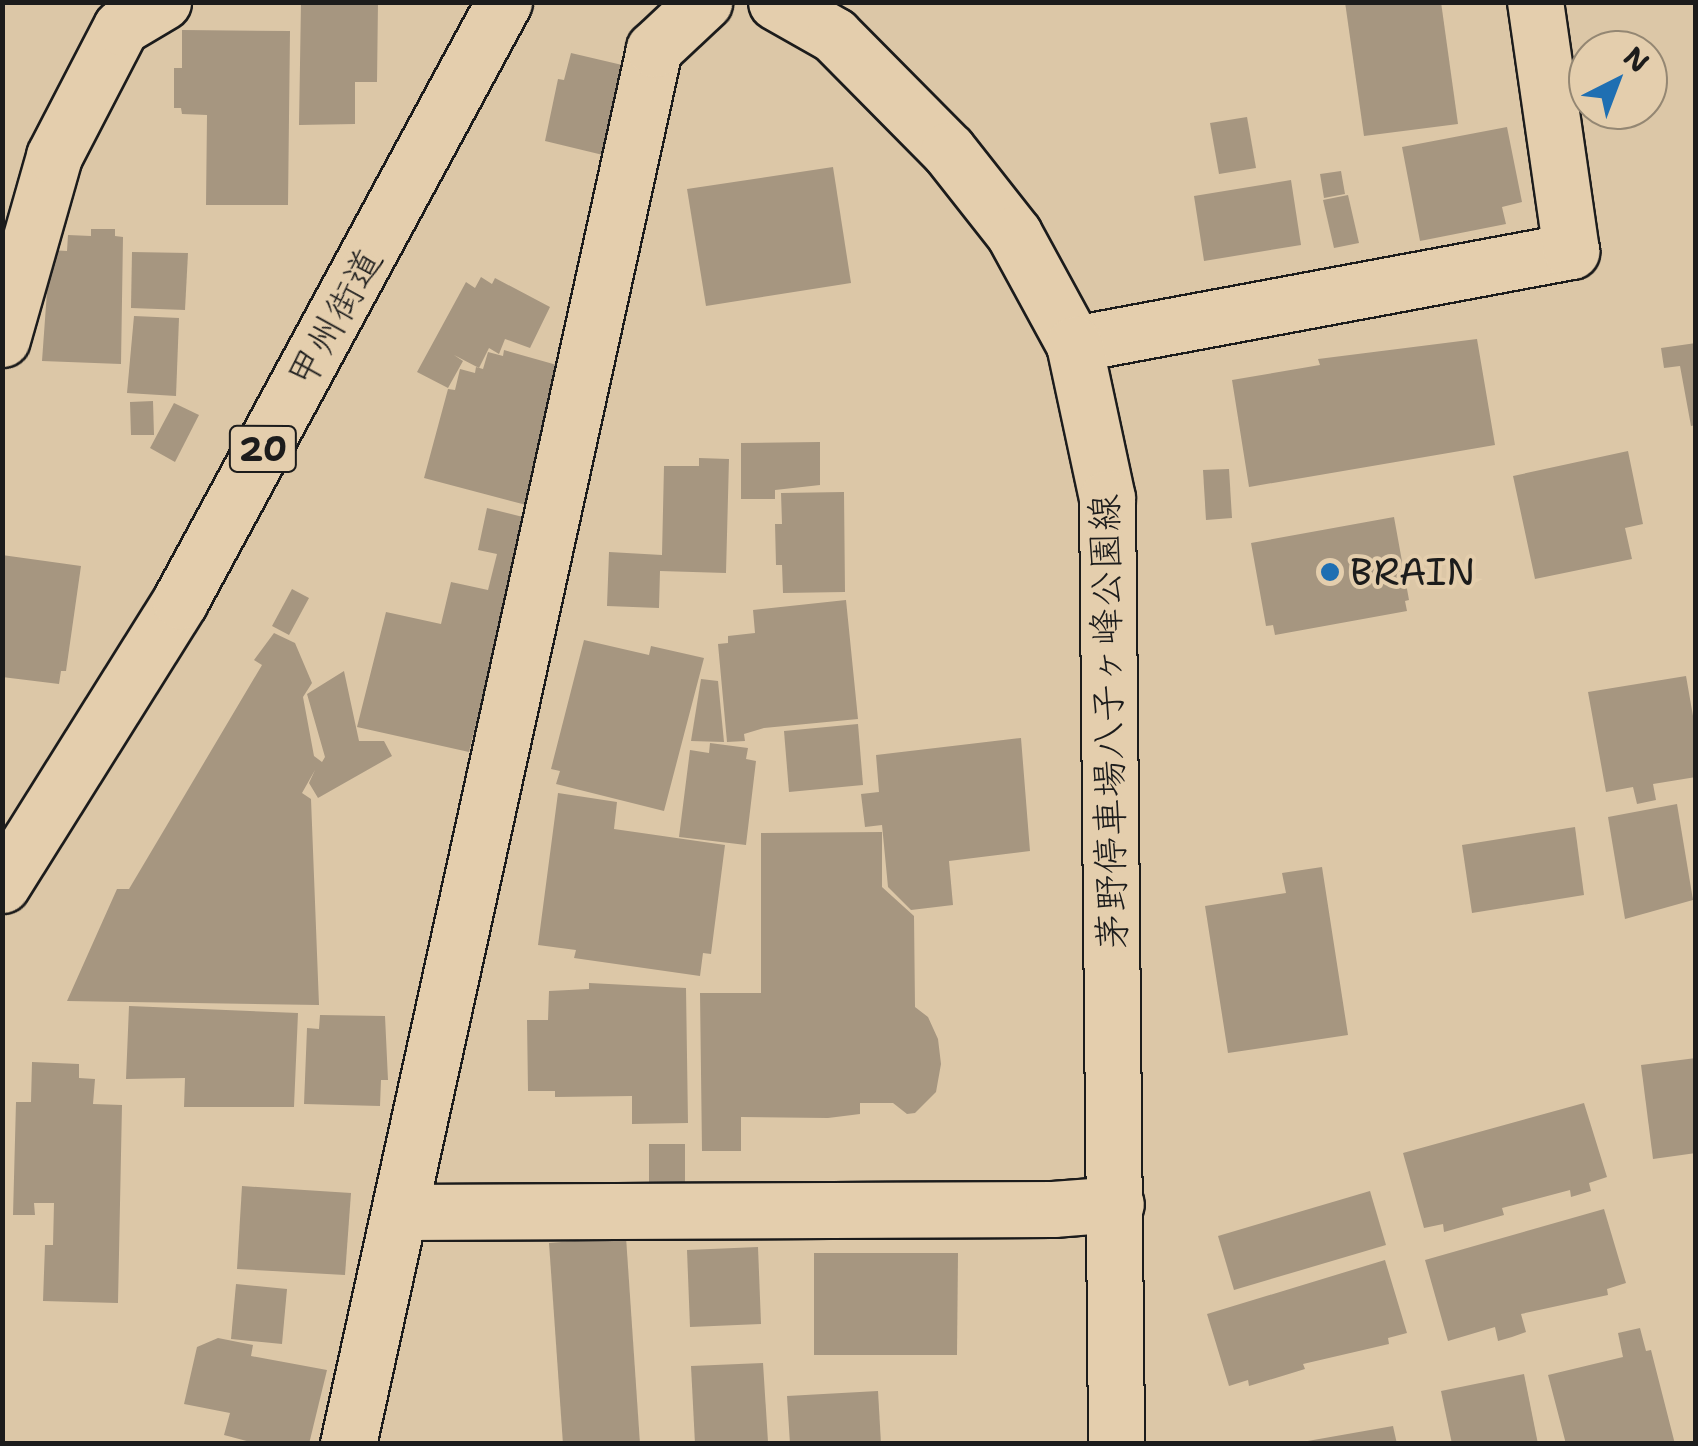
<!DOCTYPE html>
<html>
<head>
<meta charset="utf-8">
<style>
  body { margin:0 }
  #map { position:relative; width:1698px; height:1446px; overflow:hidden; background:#dcc7a7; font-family:"Shantell Sans","Klee One",sans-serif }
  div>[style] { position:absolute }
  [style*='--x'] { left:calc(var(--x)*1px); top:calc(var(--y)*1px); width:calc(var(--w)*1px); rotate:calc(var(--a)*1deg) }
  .building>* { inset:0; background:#a69680 }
  .roads { filter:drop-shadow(2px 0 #1c1c1c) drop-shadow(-2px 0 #1c1c1c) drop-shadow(0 2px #1c1c1c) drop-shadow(0 -2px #1c1c1c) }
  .street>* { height:55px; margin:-27.5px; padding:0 27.5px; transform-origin:27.5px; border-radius:27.5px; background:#e4cead }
  .secondary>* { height:55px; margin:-27.5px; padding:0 27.5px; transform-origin:27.5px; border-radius:27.5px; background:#e4cead }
  .highway>* { height:55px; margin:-27.5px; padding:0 27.5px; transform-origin:27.5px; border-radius:27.5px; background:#e4cead }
  .dots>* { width:28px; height:28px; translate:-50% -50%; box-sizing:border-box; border:5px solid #e4cead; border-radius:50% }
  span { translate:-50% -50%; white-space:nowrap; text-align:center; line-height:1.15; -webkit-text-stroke:8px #e4cead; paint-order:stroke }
  .shield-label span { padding:2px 8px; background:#e4cead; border:2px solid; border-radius:8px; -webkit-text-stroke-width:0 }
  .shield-label { font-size:35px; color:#1c1c1c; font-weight:700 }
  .street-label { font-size:38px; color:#1c1c1c }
  .poi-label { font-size:38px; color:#1c1c1c }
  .left { translate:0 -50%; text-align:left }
  .frame { position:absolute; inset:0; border:5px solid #1c1c1c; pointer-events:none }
  .north { position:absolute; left:1568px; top:30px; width:100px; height:100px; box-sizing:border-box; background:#e4cead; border:2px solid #948773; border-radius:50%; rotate:42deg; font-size:28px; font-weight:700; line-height:40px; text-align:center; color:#1c1c1c }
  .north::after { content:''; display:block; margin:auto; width:35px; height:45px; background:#1f6fb2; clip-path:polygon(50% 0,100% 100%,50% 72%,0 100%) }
</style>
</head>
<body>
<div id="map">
  <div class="building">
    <i style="clip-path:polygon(301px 2px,378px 2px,377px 82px,355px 82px,355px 124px,299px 125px)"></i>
    <i style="clip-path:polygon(1345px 2px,1441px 2px,1458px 124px,1364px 136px)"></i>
    <i style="clip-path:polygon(182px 30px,290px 31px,288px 205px,206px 205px,207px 115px,182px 114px,181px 108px,174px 108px,174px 68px,182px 68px)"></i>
    <i style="clip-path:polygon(571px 53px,635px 68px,603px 155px,545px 141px,558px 79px,564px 80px)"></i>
    <i style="clip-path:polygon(1247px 117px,1256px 168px,1219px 174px,1210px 123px)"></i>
    <i style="clip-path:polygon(1507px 127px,1522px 202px,1502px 207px,1506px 224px,1420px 241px,1402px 147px)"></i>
    <i style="clip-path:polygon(833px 167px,851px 283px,706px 306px,687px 189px)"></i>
    <i style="clip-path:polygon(1341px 171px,1345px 194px,1324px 198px,1320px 174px)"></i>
    <i style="clip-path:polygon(1291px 180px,1301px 245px,1204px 261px,1194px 196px)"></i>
    <i style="clip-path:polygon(1348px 195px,1359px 243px,1334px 248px,1323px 200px)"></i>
    <i style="clip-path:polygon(91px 229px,115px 229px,115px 236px,123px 237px,121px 364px,42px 361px,50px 250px,67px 251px,68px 235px,91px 236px)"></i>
    <i style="clip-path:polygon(132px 252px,188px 253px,185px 310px,131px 308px)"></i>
    <i style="clip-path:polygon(481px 277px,492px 284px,495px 278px,550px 307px,530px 348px,505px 339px,499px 354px,489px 348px,479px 368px,454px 355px,463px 361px,448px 388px,417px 372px,466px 282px,475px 288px)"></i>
    <i style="clip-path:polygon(134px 316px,179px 318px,176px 396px,127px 393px)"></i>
    <i style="clip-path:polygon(1477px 339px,1495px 445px,1249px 487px,1232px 380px,1320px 365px,1318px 359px)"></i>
    <i style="clip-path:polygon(1696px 343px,1696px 425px,1691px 426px,1680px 366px,1664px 368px,1661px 348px)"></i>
    <i style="clip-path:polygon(504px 350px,571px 369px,534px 507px,424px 478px,448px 389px,455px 390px,460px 369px,475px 373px,476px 367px,483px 369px,488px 352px,503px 356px)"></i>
    <i style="clip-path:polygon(153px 401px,154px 435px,131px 435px,130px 402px)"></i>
    <i style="clip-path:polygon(174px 403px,199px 415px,175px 462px,150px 448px)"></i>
    <i style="clip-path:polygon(820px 442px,820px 485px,775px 490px,775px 499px,741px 499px,741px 443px)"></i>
    <i style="clip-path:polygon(1628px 451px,1643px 524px,1625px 528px,1632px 559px,1535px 579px,1513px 476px)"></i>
    <i style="clip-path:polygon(699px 458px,729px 459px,726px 573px,660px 571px,659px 608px,607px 606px,609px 552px,662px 555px,664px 466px,699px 466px)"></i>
    <i style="clip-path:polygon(1229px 469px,1232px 518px,1206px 520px,1203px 470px)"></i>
    <i style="clip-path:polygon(844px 492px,845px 592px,783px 593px,782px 565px,776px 565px,775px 524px,782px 524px,781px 493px)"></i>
    <i style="clip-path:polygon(487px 508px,527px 518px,469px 752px,357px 727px,386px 612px,441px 624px,451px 582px,488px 590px,497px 554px,478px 550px)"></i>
    <i style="clip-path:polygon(1394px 517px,1409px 600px,1405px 601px,1407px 611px,1275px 635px,1273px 625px,1266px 626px,1251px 543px)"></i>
    <i style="clip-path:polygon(2px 555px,81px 566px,66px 671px,61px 671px,59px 684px,2px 677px)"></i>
    <i style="clip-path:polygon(292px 589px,309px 598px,289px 635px,272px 626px)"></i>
    <i style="clip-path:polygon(846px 600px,858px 719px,764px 728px,744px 734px,745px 741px,727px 742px,718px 644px,728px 643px,728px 636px,755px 633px,753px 610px)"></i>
    <i style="clip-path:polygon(274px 633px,295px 643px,312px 683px,303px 697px,314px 756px,322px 762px,325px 757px,307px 694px,344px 671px,359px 741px,384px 741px,392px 756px,318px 798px,309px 783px,315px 770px,302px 793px,311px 799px,319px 1005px,67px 1001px,117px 889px,129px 889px,262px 665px,254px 660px)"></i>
    <i style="clip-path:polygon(584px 640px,649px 655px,651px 646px,704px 658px,664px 811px,556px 784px,560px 771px,551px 769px)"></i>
    <i style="clip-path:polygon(1686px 676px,1696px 733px,1696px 777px,1653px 784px,1656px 800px,1637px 804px,1633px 787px,1606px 792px,1588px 692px)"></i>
    <i style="clip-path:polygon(701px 679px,718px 681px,724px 742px,691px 741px)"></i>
    <i style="clip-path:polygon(858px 724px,863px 785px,789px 792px,784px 731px)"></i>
    <i style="clip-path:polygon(1021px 738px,1030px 851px,949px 861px,953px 905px,911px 910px,888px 887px,882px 825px,865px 827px,861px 794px,879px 792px,876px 755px)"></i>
    <i style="clip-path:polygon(710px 743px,748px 748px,746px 759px,756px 761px,746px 845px,679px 837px,690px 750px,709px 753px)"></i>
    <i style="clip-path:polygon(558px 793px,617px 802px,614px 829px,725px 845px,711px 954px,703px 953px,700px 976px,574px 958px,576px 950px,538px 945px)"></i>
    <i style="clip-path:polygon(1677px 804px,1693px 900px,1625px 919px,1608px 817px)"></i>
    <i style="clip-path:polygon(1575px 827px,1584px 895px,1472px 913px,1462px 845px)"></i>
    <i style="clip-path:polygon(882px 832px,882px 887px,914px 916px,915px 1007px,928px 1017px,938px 1039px,941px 1064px,936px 1092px,915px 1113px,907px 1114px,893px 1103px,860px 1103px,860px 1114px,828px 1118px,741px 1117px,741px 1151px,702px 1151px,700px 993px,761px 993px,761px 833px)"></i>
    <i style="clip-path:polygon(1322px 867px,1348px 1035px,1228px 1053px,1205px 906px,1286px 893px,1282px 873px)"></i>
    <i style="clip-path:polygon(589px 983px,686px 988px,688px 1123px,632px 1124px,632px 1096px,555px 1097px,555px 1091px,528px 1091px,527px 1020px,548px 1020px,549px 991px,589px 989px)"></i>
    <i style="clip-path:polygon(129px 1006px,298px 1013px,294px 1107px,184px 1107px,185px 1078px,126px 1079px)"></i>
    <i style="clip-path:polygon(320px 1015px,385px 1016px,388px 1080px,381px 1080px,380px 1106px,304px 1104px,307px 1028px,319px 1029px)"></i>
    <i style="clip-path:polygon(1696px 1058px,1696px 1153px,1653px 1159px,1641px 1065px)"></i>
    <i style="clip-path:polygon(32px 1062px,79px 1064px,79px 1078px,95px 1079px,93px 1104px,122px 1105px,118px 1303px,43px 1301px,45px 1245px,53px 1245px,54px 1203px,34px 1203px,35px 1215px,13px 1215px,16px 1102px,31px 1102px)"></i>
    <i style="clip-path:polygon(1584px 1103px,1607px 1177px,1589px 1183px,1591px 1191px,1571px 1197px,1570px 1190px,1502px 1208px,1504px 1215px,1444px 1232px,1443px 1224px,1424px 1228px,1403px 1153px)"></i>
    <i style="clip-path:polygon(649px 1144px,685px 1144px,685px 1186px,649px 1186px)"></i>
    <i style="clip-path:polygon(242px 1186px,351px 1193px,345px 1275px,237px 1269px)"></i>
    <i style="clip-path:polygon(1370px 1191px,1386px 1245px,1234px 1290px,1218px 1236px)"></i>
    <i style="clip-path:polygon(1604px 1209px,1626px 1283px,1607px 1289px,1608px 1295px,1521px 1314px,1526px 1332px,1512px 1337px,1498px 1341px,1495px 1327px,1448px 1341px,1425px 1260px)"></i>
    <i style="clip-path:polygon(626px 1237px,640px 1444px,563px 1444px,549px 1243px)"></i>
    <i style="clip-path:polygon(758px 1247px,761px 1324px,690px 1327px,687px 1250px)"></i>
    <i style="clip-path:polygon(814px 1253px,958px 1253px,957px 1355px,814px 1355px)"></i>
    <i style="clip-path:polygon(1385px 1260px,1407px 1333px,1388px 1338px,1389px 1344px,1303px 1364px,1305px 1369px,1249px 1386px,1248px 1380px,1229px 1386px,1207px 1314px)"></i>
    <i style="clip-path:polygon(236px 1284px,287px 1289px,282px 1344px,231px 1339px)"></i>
    <i style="clip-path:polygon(1640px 1328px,1646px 1351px,1651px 1350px,1675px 1444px,1566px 1444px,1548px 1375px,1623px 1357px,1618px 1333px)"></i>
    <i style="clip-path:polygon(218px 1338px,253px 1345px,251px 1356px,327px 1370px,309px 1444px,258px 1444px,224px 1435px,230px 1413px,184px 1404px,197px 1347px)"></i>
    <i style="clip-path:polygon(763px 1363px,768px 1442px,695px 1444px,691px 1366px)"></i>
    <i style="clip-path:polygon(1524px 1374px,1538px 1444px,1452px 1444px,1441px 1391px)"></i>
    <i style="clip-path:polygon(878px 1391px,881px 1444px,790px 1444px,787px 1396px)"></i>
    <i style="clip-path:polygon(1393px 1426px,1397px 1444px,1302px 1444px,1302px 1442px)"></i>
  </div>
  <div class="roads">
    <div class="street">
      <i style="--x:2;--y:339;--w:190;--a:-74.1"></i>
      <i style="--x:54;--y:156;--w:145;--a:-62.6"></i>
      <i style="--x:121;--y:27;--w:49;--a:-30.8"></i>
      <i style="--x:1074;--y:344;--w:506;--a:-10.6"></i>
      <i style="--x:1571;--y:251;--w:252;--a:-98.2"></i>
      <i style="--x:401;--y:1212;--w:652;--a:-0.26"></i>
      <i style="--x:1053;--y:1209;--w:63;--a:-4.5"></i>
    </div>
    <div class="secondary">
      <i style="--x:776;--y:2;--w:67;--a:29.6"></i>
      <i style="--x:834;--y:35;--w:162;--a:45.3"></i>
      <i style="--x:948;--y:150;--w:107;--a:51.8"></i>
      <i style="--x:1014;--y:234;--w:125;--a:61.4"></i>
      <i style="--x:1074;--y:344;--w:157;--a:77.9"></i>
      <i style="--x:1107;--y:498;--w:946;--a:89.45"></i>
      <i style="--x:348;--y:1444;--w:1428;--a:-77.63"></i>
      <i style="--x:654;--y:49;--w:69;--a:-43.2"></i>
    </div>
    <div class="highway">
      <i style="--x:2;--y:885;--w:335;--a:-57.9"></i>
      <i style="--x:180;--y:601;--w:681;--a:-61.59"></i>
    </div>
  </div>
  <div class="dots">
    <i style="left:1330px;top:572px;background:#1f6fb2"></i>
  </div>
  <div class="shield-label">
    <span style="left:263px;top:449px">20</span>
  </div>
  <div class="street-label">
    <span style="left:335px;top:318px;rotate:-61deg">甲州街道</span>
    <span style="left:1108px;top:722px;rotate:-91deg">茅野停車場八子ヶ峰公園線</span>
  </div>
  <div class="poi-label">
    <span class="left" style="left:1350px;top:572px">BRAIN</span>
  </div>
  <div class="frame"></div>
  <div class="north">N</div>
</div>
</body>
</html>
